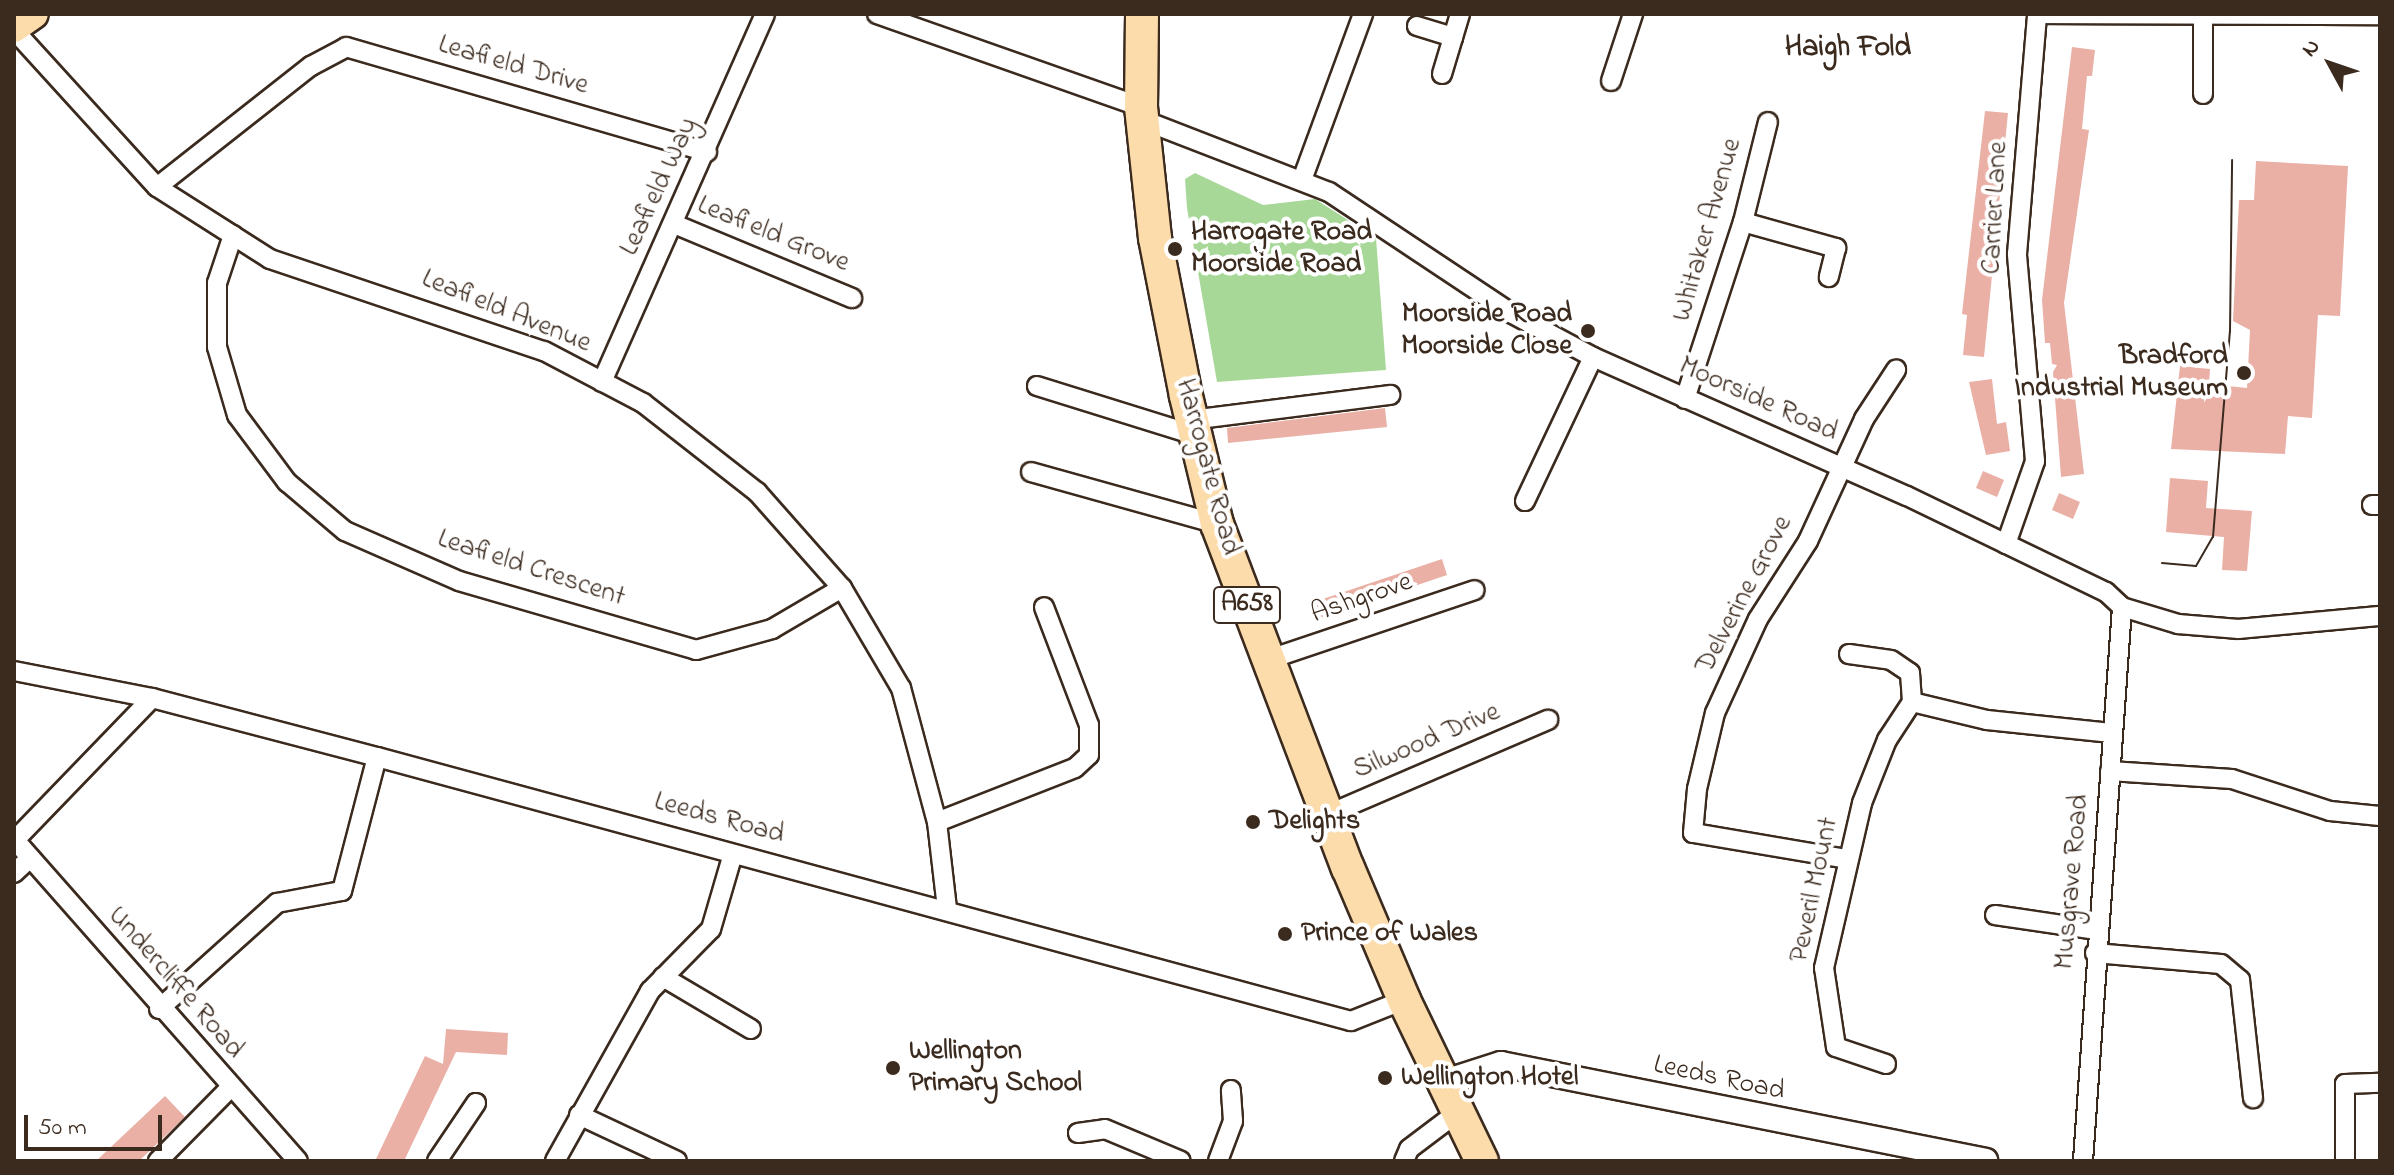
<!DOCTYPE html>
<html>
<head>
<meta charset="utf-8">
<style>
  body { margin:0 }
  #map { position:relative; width:2394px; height:1175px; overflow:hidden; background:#fff; font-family:"Indie Flower",sans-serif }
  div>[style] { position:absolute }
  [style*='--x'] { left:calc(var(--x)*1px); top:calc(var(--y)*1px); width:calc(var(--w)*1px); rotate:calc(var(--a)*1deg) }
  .green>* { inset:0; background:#a7d898 }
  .building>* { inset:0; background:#eab0a6 }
  .roads { filter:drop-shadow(2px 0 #3b2a1e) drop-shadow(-2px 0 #3b2a1e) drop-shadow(0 2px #3b2a1e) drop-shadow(0 -2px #3b2a1e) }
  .street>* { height:18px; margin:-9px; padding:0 9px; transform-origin:9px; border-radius:9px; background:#fff }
  .secondary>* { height:24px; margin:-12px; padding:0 12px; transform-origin:12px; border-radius:12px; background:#fff }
  .primary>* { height:28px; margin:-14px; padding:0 14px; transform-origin:14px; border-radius:14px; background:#fddcac }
  .highway>* { height:32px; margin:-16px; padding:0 16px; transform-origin:16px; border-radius:16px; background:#fddcac }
  .tram>* { height:2px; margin:-1px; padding:0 1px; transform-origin:1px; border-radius:1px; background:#3b2a1e }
  .dots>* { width:22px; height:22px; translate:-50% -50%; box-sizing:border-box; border:4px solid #fff; border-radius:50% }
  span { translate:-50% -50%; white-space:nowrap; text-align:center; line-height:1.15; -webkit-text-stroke:8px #fff; paint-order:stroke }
  .shield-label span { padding:2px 6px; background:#fff; border:2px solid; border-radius:6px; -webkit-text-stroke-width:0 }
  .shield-label { font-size:26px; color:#3b2a1e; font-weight:700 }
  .street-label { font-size:28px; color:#3b2a1e }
  .poi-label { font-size:28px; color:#3b2a1e; font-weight:700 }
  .left { translate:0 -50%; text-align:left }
  .right { translate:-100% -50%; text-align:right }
  .neighbourhood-label { font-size:30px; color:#3b2a1e; font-weight:700 }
  .frame { position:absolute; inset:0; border:16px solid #3b2a1e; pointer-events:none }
  .north { position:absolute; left:2290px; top:24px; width:80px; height:80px; -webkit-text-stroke:6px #fff; paint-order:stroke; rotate:310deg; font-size:22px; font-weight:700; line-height:32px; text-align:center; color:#3b2a1e }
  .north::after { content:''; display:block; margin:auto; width:28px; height:36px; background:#3b2a1e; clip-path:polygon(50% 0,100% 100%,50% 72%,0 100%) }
  .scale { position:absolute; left:24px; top:1115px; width:138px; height:36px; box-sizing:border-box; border:4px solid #3b2a1e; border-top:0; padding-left:10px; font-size:24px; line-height:28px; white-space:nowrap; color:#3b2a1e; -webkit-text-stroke:6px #fff; paint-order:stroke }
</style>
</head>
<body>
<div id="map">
  <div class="green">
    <i style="clip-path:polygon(1195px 173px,1263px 205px,1315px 199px,1376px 238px,1386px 370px,1217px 382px,1187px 208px,1185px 179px)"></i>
  </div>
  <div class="building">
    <i style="clip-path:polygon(2072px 47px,2095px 50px,2092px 76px,2087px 76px,2082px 129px,2089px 130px,2064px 303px,2084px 474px,2061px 477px,2053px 372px,2057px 365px,2052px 364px,2050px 343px,2045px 343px,2042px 300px)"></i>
    <i style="clip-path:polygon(1985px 111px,2008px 113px,1984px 357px,1963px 355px,1967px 315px,1962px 314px)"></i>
    <i style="clip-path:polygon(2256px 161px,2348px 166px,2340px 316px,2318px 315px,2312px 418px,2288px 416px,2285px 454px,2171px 449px,2180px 366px,2210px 369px,2209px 384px,2247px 388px,2250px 330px,2233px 321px,2239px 200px,2254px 200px)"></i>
    <i style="clip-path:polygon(1992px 379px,1997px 424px,2006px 422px,2010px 451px,1986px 455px,1969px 382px)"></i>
    <i style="clip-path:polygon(1385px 408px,1387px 427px,1228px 443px,1227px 428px)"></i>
    <i style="clip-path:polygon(1983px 471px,2004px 480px,1997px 497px,1976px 488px)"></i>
    <i style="clip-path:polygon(2170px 478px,2208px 481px,2206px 508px,2252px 511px,2247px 571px,2222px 570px,2224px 537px,2166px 532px)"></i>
    <i style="clip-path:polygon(2059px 493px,2080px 502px,2073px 519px,2052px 510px)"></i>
    <i style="clip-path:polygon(1442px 559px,1447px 575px,1320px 618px,1314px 602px)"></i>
    <i style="clip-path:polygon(446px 1029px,508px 1033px,507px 1055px,456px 1052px,404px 1161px,375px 1161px,425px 1056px,443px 1064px)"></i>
    <i style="clip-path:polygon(165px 1096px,185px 1117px,139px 1161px,96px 1161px)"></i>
  </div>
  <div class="roads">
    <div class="street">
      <i style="--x:877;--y:14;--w:280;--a:19.4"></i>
      <i style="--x:2203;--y:14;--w:80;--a:90"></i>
      <i style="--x:1417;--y:26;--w:38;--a:17"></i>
      <i style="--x:14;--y:30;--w:212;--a:47.7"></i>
      <i style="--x:157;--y:187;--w:134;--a:32.5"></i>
      <i style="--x:270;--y:259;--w:289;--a:18.6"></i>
      <i style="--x:544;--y:351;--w:112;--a:27.7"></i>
      <i style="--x:643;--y:403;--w:145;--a:38"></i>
      <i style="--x:757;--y:492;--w:128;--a:48.5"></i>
      <i style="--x:842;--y:588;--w:116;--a:59.5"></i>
      <i style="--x:901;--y:688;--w:139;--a:75"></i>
      <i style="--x:937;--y:822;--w:88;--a:83.4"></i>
      <i style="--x:1442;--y:74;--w:63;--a:-73.3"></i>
      <i style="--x:1611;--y:81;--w:71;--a:-71.8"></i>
      <i style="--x:1143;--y:120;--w:199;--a:21.2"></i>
      <i style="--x:1329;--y:192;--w:219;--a:33.6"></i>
      <i style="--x:1511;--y:313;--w:93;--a:28.2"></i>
      <i style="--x:1593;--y:357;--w:343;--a:23.9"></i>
      <i style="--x:1907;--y:496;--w:221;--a:25.8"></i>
      <i style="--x:2106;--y:592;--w:22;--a:43"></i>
      <i style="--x:2122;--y:607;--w:59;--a:16.9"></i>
      <i style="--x:2178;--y:624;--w:61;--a:4.7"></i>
      <i style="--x:2239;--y:629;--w:142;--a:-5.3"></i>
      <i style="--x:1302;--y:180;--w:177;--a:-69.8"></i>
      <i style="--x:157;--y:187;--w:196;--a:-38.2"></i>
      <i style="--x:311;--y:66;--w:40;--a:-28"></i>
      <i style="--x:346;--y:47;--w:376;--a:16.2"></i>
      <i style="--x:1743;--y:222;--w:97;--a:15.6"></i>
      <i style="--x:1836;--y:248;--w:30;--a:104"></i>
      <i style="--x:674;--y:224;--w:193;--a:22.6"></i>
      <i style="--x:233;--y:235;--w:51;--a:108.4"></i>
      <i style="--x:217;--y:283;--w:64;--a:90"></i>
      <i style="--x:217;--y:347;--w:71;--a:73.6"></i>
      <i style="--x:237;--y:415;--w:84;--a:53.3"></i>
      <i style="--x:287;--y:482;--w:76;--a:40.2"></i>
      <i style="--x:345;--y:531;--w:124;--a:23.7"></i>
      <i style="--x:459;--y:581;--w:247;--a:16.2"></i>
      <i style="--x:696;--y:650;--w:79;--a:-15.4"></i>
      <i style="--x:772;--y:629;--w:81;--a:-30.4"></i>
      <i style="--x:602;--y:382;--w:402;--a:-66.1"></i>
      <i style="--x:1037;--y:386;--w:164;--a:17.3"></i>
      <i style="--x:1685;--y:399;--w:186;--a:-71.9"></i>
      <i style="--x:1743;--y:222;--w:103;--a:-76"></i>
      <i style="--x:1191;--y:420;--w:201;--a:-7.2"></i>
      <i style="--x:1031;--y:472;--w:193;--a:15.6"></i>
      <i style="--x:1525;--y:501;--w:159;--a:-64.7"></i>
      <i style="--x:2372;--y:505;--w:8;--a:0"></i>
      <i style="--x:2006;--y:544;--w:88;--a:-70.7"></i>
      <i style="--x:2035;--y:461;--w:208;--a:-95"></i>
      <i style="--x:2017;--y:254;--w:241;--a:-85.2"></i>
      <i style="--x:2037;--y:14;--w:343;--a:0.2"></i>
      <i style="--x:1849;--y:654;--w:42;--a:8.1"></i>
      <i style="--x:1891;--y:660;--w:23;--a:34"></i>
      <i style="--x:1910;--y:673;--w:29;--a:86"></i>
      <i style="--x:1267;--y:660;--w:219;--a:-18.6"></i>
      <i style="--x:14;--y:671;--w:141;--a:11.1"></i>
      <i style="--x:152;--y:698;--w:233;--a:14.7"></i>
      <i style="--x:377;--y:757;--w:1009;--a:15.17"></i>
      <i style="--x:1351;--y:1021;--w:57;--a:-21.6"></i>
      <i style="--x:2110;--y:771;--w:122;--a:3.8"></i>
      <i style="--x:2232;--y:779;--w:103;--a:18.1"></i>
      <i style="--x:2330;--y:811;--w:50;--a:5.7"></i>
      <i style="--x:1327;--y:815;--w:241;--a:-23.3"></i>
      <i style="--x:937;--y:822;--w:148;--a:-21.4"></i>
      <i style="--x:1075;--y:768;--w:19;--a:-43"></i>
      <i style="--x:1089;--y:755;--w:30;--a:-90"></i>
      <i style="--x:1089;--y:725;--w:126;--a:-110.9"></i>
      <i style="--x:14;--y:839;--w:429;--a:48.6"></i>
      <i style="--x:15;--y:840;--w:197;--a:-46"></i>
      <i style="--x:1847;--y:859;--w:156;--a:-170.4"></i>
      <i style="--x:1693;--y:833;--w:44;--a:-84.8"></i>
      <i style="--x:1697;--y:789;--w:78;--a:-76.7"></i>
      <i style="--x:1715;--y:713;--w:103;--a:-65.4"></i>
      <i style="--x:1758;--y:619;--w:93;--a:-57.3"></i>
      <i style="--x:1808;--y:541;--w:134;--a:-65.3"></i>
      <i style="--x:1864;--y:419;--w:59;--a:-56.9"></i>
      <i style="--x:14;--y:873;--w:22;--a:-43"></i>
      <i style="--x:1995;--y:915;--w:103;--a:8.4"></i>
      <i style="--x:2095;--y:953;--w:126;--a:5"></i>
      <i style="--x:2221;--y:964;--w:25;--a:40"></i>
      <i style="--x:2240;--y:980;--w:119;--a:83.7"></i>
      <i style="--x:663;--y:977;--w:102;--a:30.6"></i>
      <i style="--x:159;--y:1009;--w:159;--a:-41.9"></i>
      <i style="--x:277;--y:903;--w:66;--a:-10.5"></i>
      <i style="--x:342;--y:891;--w:138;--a:-75.4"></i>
      <i style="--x:1886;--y:1064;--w:53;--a:-161.2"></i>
      <i style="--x:1836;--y:1047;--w:80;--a:-98.6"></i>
      <i style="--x:1824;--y:968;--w:169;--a:-77"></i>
      <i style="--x:1862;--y:803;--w:68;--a:-68.4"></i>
      <i style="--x:1887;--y:740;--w:45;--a:-56.7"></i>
      <i style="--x:1912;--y:702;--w:77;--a:13.5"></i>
      <i style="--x:1987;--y:720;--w:125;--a:6"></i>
      <i style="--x:579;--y:1115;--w:108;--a:25.1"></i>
      <i style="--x:1078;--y:1133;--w:27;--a:-8"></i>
      <i style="--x:1105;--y:1129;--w:82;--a:22.8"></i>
      <i style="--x:158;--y:1161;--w:103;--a:-45.4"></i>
      <i style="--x:437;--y:1161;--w:70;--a:-56.1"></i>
      <i style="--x:555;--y:1161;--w:195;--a:-60.8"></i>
      <i style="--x:650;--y:991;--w:87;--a:-45.5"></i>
      <i style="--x:711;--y:929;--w:78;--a:-73.7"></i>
      <i style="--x:1218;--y:1161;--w:43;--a:-69.4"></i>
      <i style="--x:1233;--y:1121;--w:31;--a:-94"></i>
      <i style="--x:1404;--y:1161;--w:13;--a:-67"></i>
      <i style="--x:1409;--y:1149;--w:61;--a:-37.1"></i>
      <i style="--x:2083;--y:1161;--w:555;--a:-85.97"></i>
      <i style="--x:2345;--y:1161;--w:77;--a:-90"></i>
      <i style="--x:2345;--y:1084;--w:35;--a:-2"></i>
    </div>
    <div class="secondary">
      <i style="--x:1442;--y:1083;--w:62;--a:-17.9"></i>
      <i style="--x:1501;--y:1064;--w:494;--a:11.3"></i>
    </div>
    <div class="primary">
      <i style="--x:14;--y:28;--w:24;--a:-35"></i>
    </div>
    <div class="highway">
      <i style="--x:1142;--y:14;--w:93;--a:90.6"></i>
      <i style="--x:1141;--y:107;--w:132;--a:83.9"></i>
      <i style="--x:1155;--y:238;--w:161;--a:78.9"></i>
      <i style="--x:1186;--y:396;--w:132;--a:76.4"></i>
      <i style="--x:1217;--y:524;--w:368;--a:69.2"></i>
      <i style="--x:1348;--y:868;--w:143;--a:67"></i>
      <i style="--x:1404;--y:1000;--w:179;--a:64.2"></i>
    </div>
  </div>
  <div class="tram">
    <i style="--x:2162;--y:563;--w:34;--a:5"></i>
    <i style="--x:2196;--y:566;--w:34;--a:-60"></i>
    <i style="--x:2213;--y:537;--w:206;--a:-85.3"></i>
    <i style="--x:2230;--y:332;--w:172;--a:-89.3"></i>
  </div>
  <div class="dots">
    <i style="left:1175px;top:249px;background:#3b2a1e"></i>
    <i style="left:1588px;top:331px;background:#3b2a1e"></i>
    <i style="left:2244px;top:373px;background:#3b2a1e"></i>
    <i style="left:1253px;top:822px;background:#3b2a1e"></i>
    <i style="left:1285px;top:934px;background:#3b2a1e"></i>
    <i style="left:893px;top:1068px;background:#3b2a1e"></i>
    <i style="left:1385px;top:1078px;background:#3b2a1e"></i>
  </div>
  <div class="shield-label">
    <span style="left:1247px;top:605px">A658</span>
  </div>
  <div class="street-label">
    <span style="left:513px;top:66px;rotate:16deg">Leafield Drive</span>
    <span style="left:660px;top:187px;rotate:-65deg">Leafield Way</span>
    <span style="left:1996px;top:208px;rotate:-87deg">Carrier Lane</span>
    <span style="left:1708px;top:230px;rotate:-74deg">Whitaker Avenue</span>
    <span style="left:773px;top:235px;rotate:22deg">Leafield Grove</span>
    <span style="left:506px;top:312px;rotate:22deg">Leafield Avenue</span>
    <span style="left:1758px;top:400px;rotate:24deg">Moorside Road</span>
    <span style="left:1207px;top:467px;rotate:75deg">Harrogate Road</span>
    <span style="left:531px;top:569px;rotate:18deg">Leafield Crescent</span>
    <span style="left:1745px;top:595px;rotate:-62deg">Delverine Grove</span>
    <span style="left:1362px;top:599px;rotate:-19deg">Ashgrove</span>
    <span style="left:1427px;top:742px;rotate:-23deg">Silwood Drive</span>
    <span style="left:719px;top:819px;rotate:15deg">Leeds Road</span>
    <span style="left:2073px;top:882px;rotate:-85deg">Musgrave Road</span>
    <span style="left:1815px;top:890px;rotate:-78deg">Peveril Mount</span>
    <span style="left:175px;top:983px;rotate:49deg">Undercliffe Road</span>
    <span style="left:1719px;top:1079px;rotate:12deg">Leeds Road</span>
  </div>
  <div class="poi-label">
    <span class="left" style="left:1191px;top:249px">Harrogate Road<br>Moorside Road</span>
    <span class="right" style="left:1572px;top:331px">Moorside Road<br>Moorside Close</span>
    <span class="right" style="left:2228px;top:373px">Bradford<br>Industrial Museum</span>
    <span class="left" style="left:1269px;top:822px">Delights</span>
    <span class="left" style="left:1301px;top:934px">Prince of Wales</span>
    <span class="left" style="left:909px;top:1068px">Wellington<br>Primary School</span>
    <span class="left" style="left:1401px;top:1078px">Wellington Hotel</span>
  </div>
  <div class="neighbourhood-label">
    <span style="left:1848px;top:48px">Haigh Fold</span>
  </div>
  <div class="frame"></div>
  <div class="north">N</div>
  <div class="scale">50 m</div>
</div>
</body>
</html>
